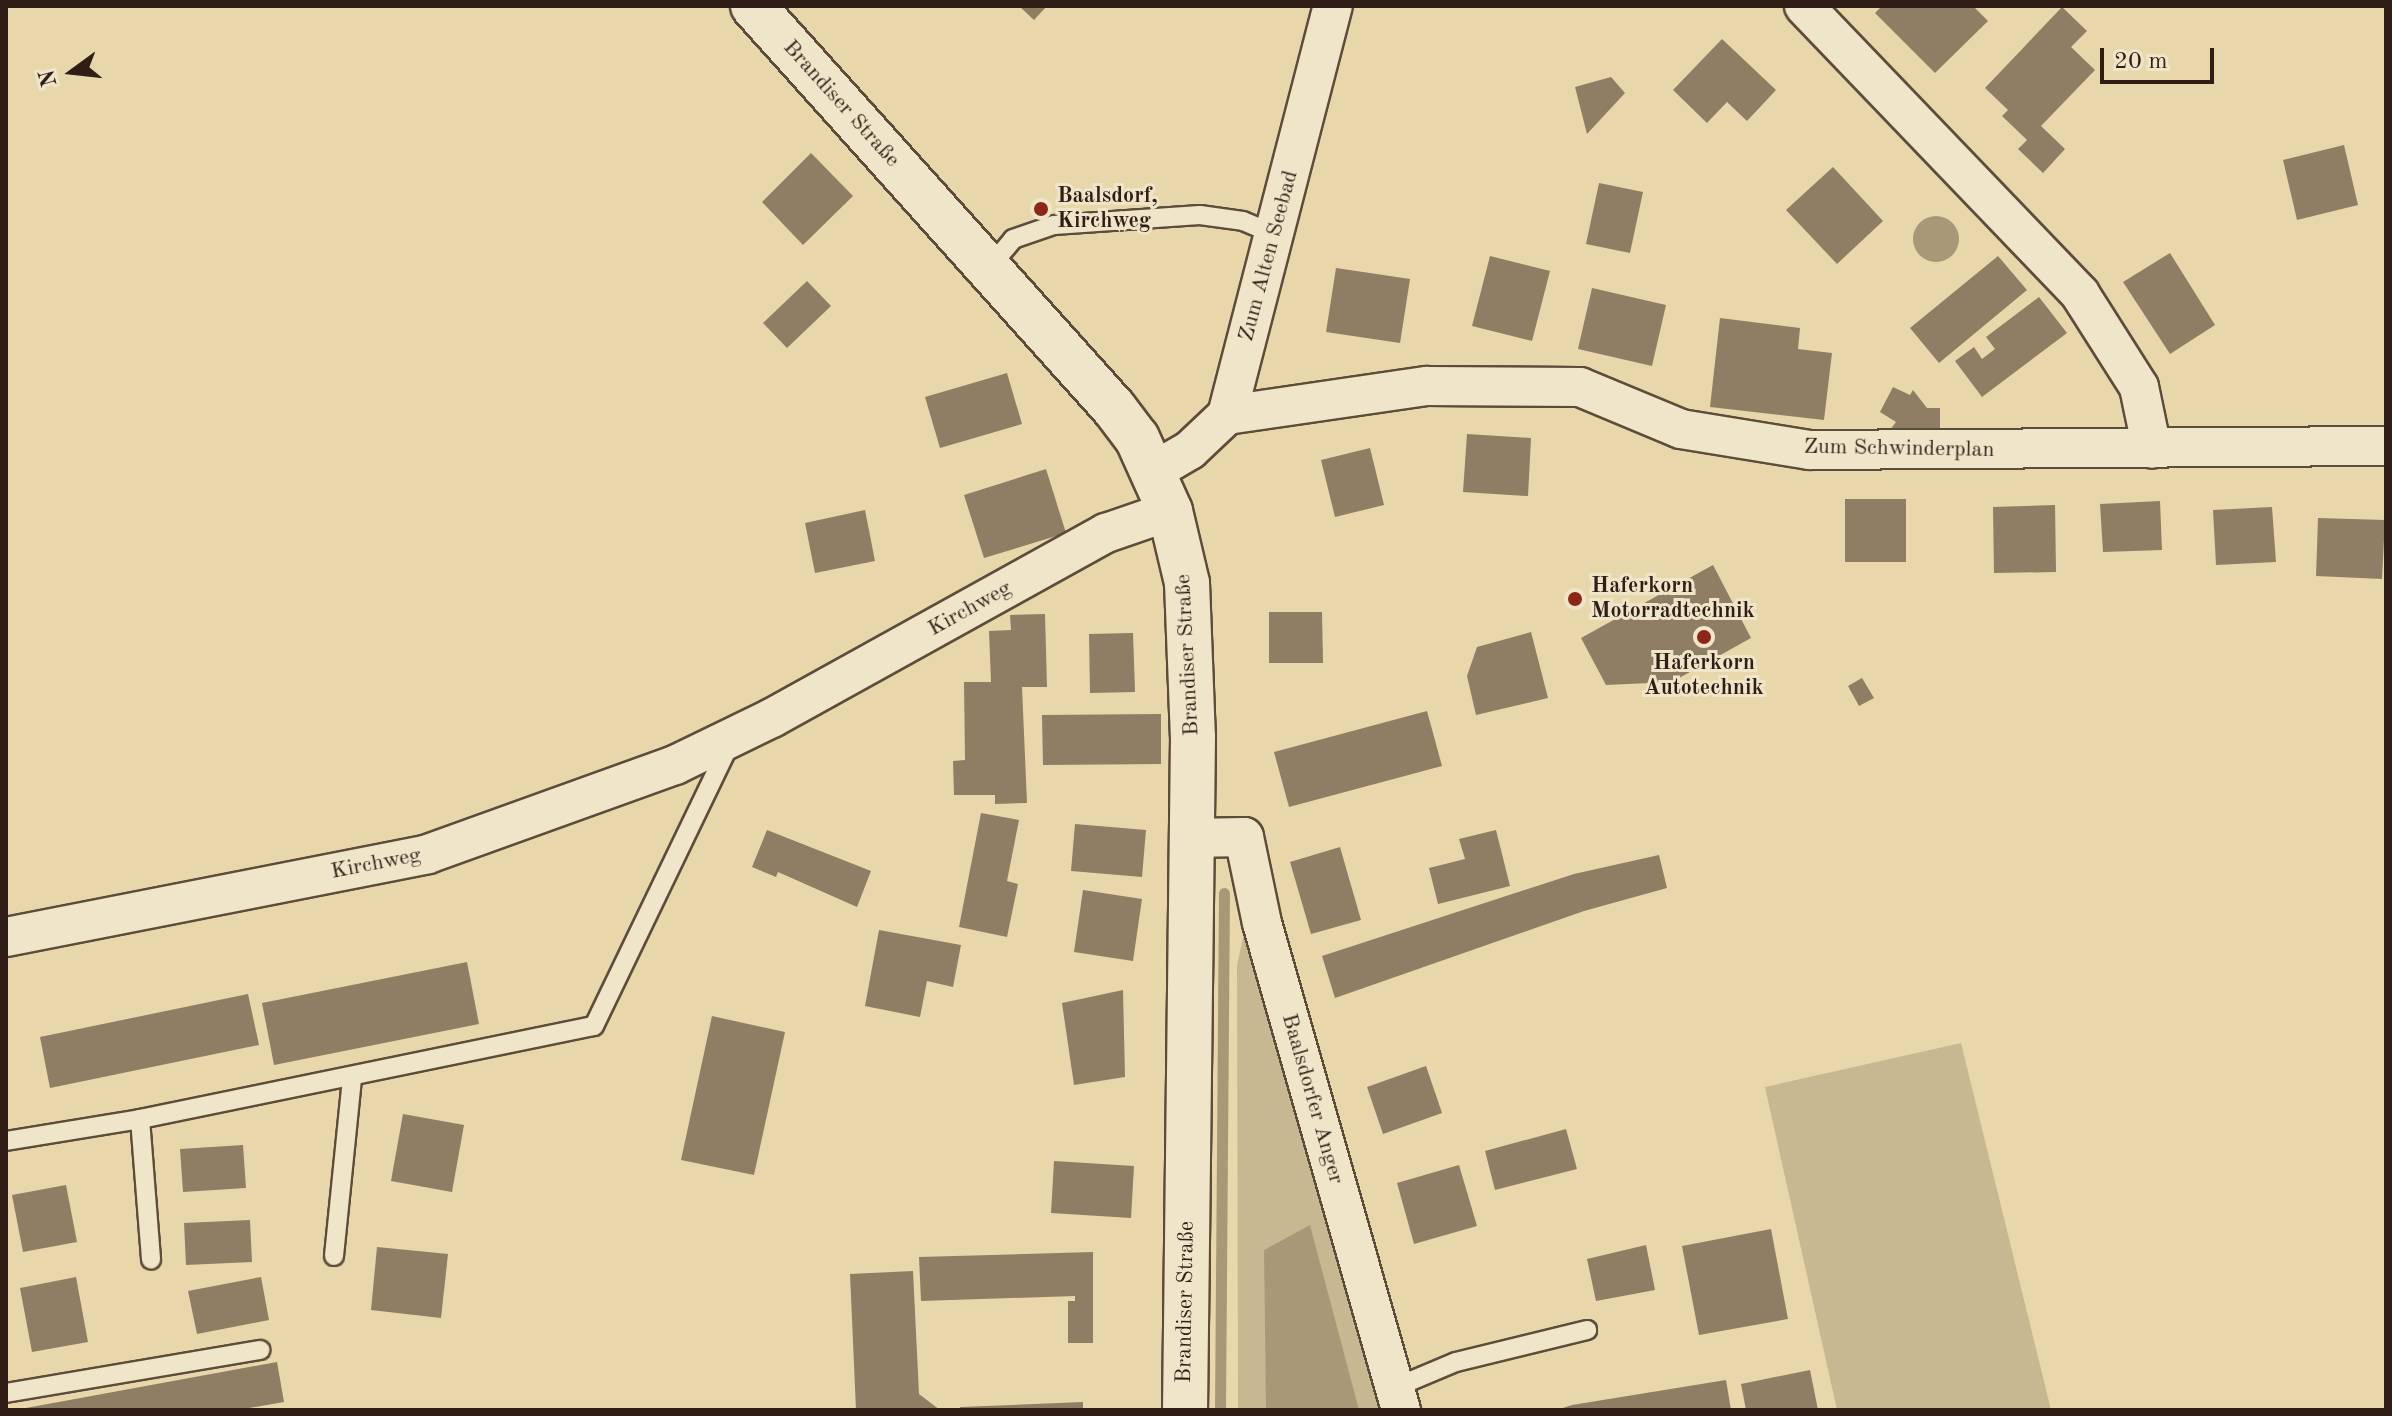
<!DOCTYPE html>
<html>
<head>
<meta charset="utf-8">
<style>
  body { margin:0 }
  #map { position:relative; width:2392px; height:1416px; overflow:hidden; background:#e7d7aa; font-family:"Old Standard TT",serif }
  div>[style] { position:absolute }
  [style*='--x'] { left:calc(var(--x)*1px); top:calc(var(--y)*1px); width:calc(var(--w)*1px); rotate:calc(var(--a)*1deg) }
  .green>* { inset:0; background:#c8b891 }
  .water>* { inset:0; background:#a99878 }
  .round { border-radius:50% }
  .stream>* { height:11px; margin:-5.5px; padding:0 5.5px; transform-origin:5.5px; border-radius:5.5px; background:#a99878 }
  .building>* { inset:0; background:#8f7e63 }
  .roads { filter:drop-shadow(2px 0 #5e4c3b) drop-shadow(-2px 0 #5e4c3b) drop-shadow(0 2px #5e4c3b) drop-shadow(0 -2px #5e4c3b) }
  .lane>* { height:18px; margin:-9px; padding:0 9px; transform-origin:9px; border-radius:9px; background:#efe5c8 }
  .street>* { height:38px; margin:-19px; padding:0 19px; transform-origin:19px; border-radius:19px; background:#efe5c8 }
  .secondary>* { height:44px; margin:-22px; padding:0 22px; transform-origin:22px; border-radius:22px; background:#efe5c8 }
  .dots>* { width:22px; height:22px; translate:-50% -50%; box-sizing:border-box; border:4px solid #efe5c8; border-radius:50% }
  span { translate:-50% -50%; white-space:nowrap; text-align:center; line-height:1.15; -webkit-text-stroke:6px #efe5c8; paint-order:stroke }
  .street-label { font-size:22px; color:#301e16 }
  .poi-label { font-size:22px; color:#301e16; font-weight:700 }
  .left { translate:0 -50%; text-align:left }
  .frame { position:absolute; inset:0; border:8px solid #301e16; pointer-events:none }
  .north { position:absolute; left:32px; top:32px; width:80px; height:80px; -webkit-text-stroke:6px #efe5c8; paint-order:stroke; rotate:255deg; font-size:22px; font-weight:700; line-height:32px; text-align:center; color:#301e16 }
  .north::after { content:''; display:block; margin:auto; width:28px; height:36px; background:#301e16; clip-path:polygon(50% 0,100% 100%,50% 72%,0 100%) }
  .scale { position:absolute; left:2100px; top:48px; width:114px; height:36px; box-sizing:border-box; border:4px solid #301e16; border-top:0; padding-left:10px; font-size:24px; line-height:28px; white-space:nowrap; color:#301e16; -webkit-text-stroke:6px #efe5c8; paint-order:stroke }
</style>
</head>
<body>
<div id="map">
  <div class="green">
    <i style="clip-path:polygon(1244px 933px,1417px 1410px,1238px 1410px,1237px 965px)"></i>
    <i style="clip-path:polygon(1961px 1043px,2051px 1410px,1837px 1410px,1765px 1087px)"></i>
  </div>
  <div class="water">
    <i class="round" style="left:1913px;top:216px;width:46px;height:46px"></i>
    <i style="clip-path:polygon(1310px 1225px,1359px 1410px,1266px 1410px,1264px 1250px)"></i>
  </div>
  <div class="stream">
    <i style="--x:1220;--y:1410;--w:517;--a:-89.56"></i>
  </div>
  <div class="building">
    <i style="clip-path:polygon(1019px 6px,1047px 6px,1034px 20px)"></i>
    <i style="clip-path:polygon(1882px 6px,1973px 6px,1988px 21px,1935px 73px,1875px 13px)"></i>
    <i style="clip-path:polygon(2062px 7px,2087px 31px,2071px 47px,2095px 70px,2041px 126px,2065px 149px,2043px 173px,2018px 149px,2027px 140px,2002px 116px,2008px 110px,1985px 88px)"></i>
    <i style="clip-path:polygon(1722px 39px,1776px 90px,1747px 121px,1727px 102px,1707px 123px,1673px 90px)"></i>
    <i style="clip-path:polygon(1611px 77px,1625px 93px,1587px 134px,1575px 87px)"></i>
    <i style="clip-path:polygon(2344px 145px,2358px 205px,2297px 220px,2283px 160px)"></i>
    <i style="clip-path:polygon(811px 153px,853px 196px,803px 245px,762px 202px)"></i>
    <i style="clip-path:polygon(1833px 167px,1883px 221px,1837px 264px,1786px 210px)"></i>
    <i style="clip-path:polygon(1599px 183px,1643px 192px,1630px 253px,1586px 244px)"></i>
    <i style="clip-path:polygon(2170px 253px,2215px 325px,2170px 354px,2123px 282px)"></i>
    <i style="clip-path:polygon(1490px 256px,1550px 271px,1532px 341px,1472px 326px)"></i>
    <i style="clip-path:polygon(1998px 256px,2027px 290px,1939px 363px,1910px 328px)"></i>
    <i style="clip-path:polygon(1336px 268px,1410px 279px,1400px 343px,1326px 332px)"></i>
    <i style="clip-path:polygon(807px 281px,831px 306px,787px 348px,763px 323px)"></i>
    <i style="clip-path:polygon(1592px 288px,1666px 305px,1652px 366px,1578px 349px)"></i>
    <i style="clip-path:polygon(2039px 297px,2067px 333px,1982px 397px,1955px 361px,1974px 347px,1982px 359px,1995px 349px,1986px 337px)"></i>
    <i style="clip-path:polygon(1720px 318px,1800px 328px,1798px 349px,1832px 353px,1824px 420px,1710px 407px)"></i>
    <i style="clip-path:polygon(1007px 373px,1022px 424px,940px 448px,925px 397px)"></i>
    <i style="clip-path:polygon(1893px 387px,1910px 395px,1913px 390px,1927px 408px,1940px 408px,1940px 429px,1890px 430px,1896px 422px,1880px 412px)"></i>
    <i style="clip-path:polygon(1467px 434px,1531px 438px,1528px 496px,1463px 492px)"></i>
    <i style="clip-path:polygon(1370px 448px,1384px 505px,1335px 517px,1321px 460px)"></i>
    <i style="clip-path:polygon(1046px 469px,1066px 533px,984px 558px,964px 495px)"></i>
    <i style="clip-path:polygon(1845px 499px,1906px 499px,1906px 562px,1845px 562px)"></i>
    <i style="clip-path:polygon(2160px 501px,2162px 550px,2103px 552px,2100px 504px)"></i>
    <i style="clip-path:polygon(2055px 505px,2056px 572px,1994px 573px,1993px 507px)"></i>
    <i style="clip-path:polygon(2272px 507px,2276px 562px,2216px 565px,2213px 510px)"></i>
    <i style="clip-path:polygon(865px 510px,875px 561px,815px 573px,805px 523px)"></i>
    <i style="clip-path:polygon(2318px 518px,2385px 520px,2382px 579px,2316px 576px)"></i>
    <i style="clip-path:polygon(1713px 565px,1751px 638px,1672px 682px,1606px 685px,1581px 638px)"></i>
    <i style="clip-path:polygon(1269px 612px,1322px 612px,1323px 663px,1269px 663px)"></i>
    <i style="clip-path:polygon(1045px 614px,1047px 687px,1022px 687px,1027px 803px,995px 804px,995px 795px,954px 795px,953px 761px,965px 760px,964px 682px,991px 682px,989px 631px,1011px 630px,1010px 615px)"></i>
    <i style="clip-path:polygon(1531px 632px,1548px 698px,1476px 715px,1467px 676px,1477px 647px)"></i>
    <i style="clip-path:polygon(1133px 633px,1135px 692px,1090px 693px,1089px 634px)"></i>
    <i style="clip-path:polygon(1862px 678px,1874px 698px,1859px 706px,1848px 686px)"></i>
    <i style="clip-path:polygon(1427px 711px,1442px 766px,1289px 807px,1274px 752px)"></i>
    <i style="clip-path:polygon(1161px 714px,1161px 764px,1043px 765px,1042px 715px)"></i>
    <i style="clip-path:polygon(981px 813px,1019px 820px,1007px 881px,1018px 884px,1007px 937px,959px 927px)"></i>
    <i style="clip-path:polygon(1075px 824px,1146px 830px,1142px 877px,1071px 871px)"></i>
    <i style="clip-path:polygon(767px 830px,871px 871px,857px 907px,778px 872px,776px 877px,752px 867px)"></i>
    <i style="clip-path:polygon(1496px 830px,1510px 886px,1438px 904px,1429px 868px,1465px 859px,1459px 839px)"></i>
    <i style="clip-path:polygon(1340px 847px,1361px 920px,1311px 934px,1290px 862px)"></i>
    <i style="clip-path:polygon(1659px 855px,1667px 888px,1584px 911px,1335px 998px,1322px 956px,1574px 874px)"></i>
    <i style="clip-path:polygon(1083px 890px,1142px 899px,1133px 961px,1074px 952px)"></i>
    <i style="clip-path:polygon(879px 930px,961px 945px,953px 987px,927px 981px,920px 1017px,865px 1006px)"></i>
    <i style="clip-path:polygon(467px 962px,479px 1024px,274px 1065px,262px 1003px)"></i>
    <i style="clip-path:polygon(1123px 990px,1125px 1077px,1074px 1085px,1062px 1003px)"></i>
    <i style="clip-path:polygon(248px 994px,259px 1045px,50px 1088px,40px 1037px)"></i>
    <i style="clip-path:polygon(712px 1016px,785px 1032px,754px 1175px,681px 1160px)"></i>
    <i style="clip-path:polygon(1426px 1066px,1442px 1113px,1383px 1134px,1367px 1087px)"></i>
    <i style="clip-path:polygon(403px 1114px,464px 1125px,452px 1192px,391px 1181px)"></i>
    <i style="clip-path:polygon(1566px 1129px,1577px 1169px,1495px 1190px,1485px 1151px)"></i>
    <i style="clip-path:polygon(243px 1145px,246px 1188px,183px 1192px,180px 1149px)"></i>
    <i style="clip-path:polygon(1054px 1161px,1134px 1166px,1131px 1218px,1051px 1213px)"></i>
    <i style="clip-path:polygon(1459px 1165px,1477px 1226px,1414px 1244px,1397px 1183px)"></i>
    <i style="clip-path:polygon(66px 1185px,77px 1242px,23px 1252px,12px 1195px)"></i>
    <i style="clip-path:polygon(250px 1220px,252px 1262px,186px 1265px,184px 1223px)"></i>
    <i style="clip-path:polygon(1771px 1229px,1788px 1319px,1699px 1335px,1682px 1246px)"></i>
    <i style="clip-path:polygon(1646px 1245px,1655px 1290px,1596px 1301px,1587px 1259px)"></i>
    <i style="clip-path:polygon(377px 1247px,448px 1254px,441px 1318px,371px 1310px)"></i>
    <i style="clip-path:polygon(1093px 1252px,1093px 1343px,1068px 1343px,1068px 1301px,1075px 1301px,1075px 1296px,921px 1301px,919px 1257px)"></i>
    <i style="clip-path:polygon(913px 1271px,919px 1394px,940px 1410px,856px 1410px,850px 1274px)"></i>
    <i style="clip-path:polygon(76px 1277px,88px 1342px,32px 1352px,20px 1288px)"></i>
    <i style="clip-path:polygon(261px 1277px,269px 1320px,197px 1334px,188px 1291px)"></i>
    <i style="clip-path:polygon(277px 1362px,284px 1402px,238px 1410px,15px 1410px)"></i>
    <i style="clip-path:polygon(1810px 1370px,1818px 1410px,1746px 1410px,1741px 1384px)"></i>
    <i style="clip-path:polygon(1726px 1380px,1731px 1410px,1557px 1410px,1572px 1405px)"></i>
    <i style="clip-path:polygon(1083px 1402px,1083px 1410px,960px 1410px,960px 1407px)"></i>
  </div>
  <div class="roads">
    <div class="lane">
      <i style="--x:989;--y:268;--w:38;--a:-50"></i>
      <i style="--x:1013;--y:239;--w:43;--a:-18.9"></i>
      <i style="--x:1054;--y:225;--w:146;--a:-3.9"></i>
      <i style="--x:1200;--y:215;--w:43;--a:7.9"></i>
      <i style="--x:1243;--y:221;--w:34;--a:23"></i>
      <i style="--x:140;--y:1119;--w:141;--a:85.5"></i>
      <i style="--x:6;--y:1141;--w:136;--a:-9.3"></i>
      <i style="--x:140;--y:1119;--w:463;--a:-11.6"></i>
      <i style="--x:594;--y:1026;--w:313;--a:-64.3"></i>
      <i style="--x:334;--y:1256;--w:179;--a:-84.2"></i>
      <i style="--x:1394;--y:1388;--w:67;--a:-22.8"></i>
      <i style="--x:1456;--y:1362;--w:135;--a:-13.7"></i>
      <i style="--x:6;--y:1393;--w:258;--a:-9.6"></i>
    </div>
    <div class="street">
      <i style="--x:1804;--y:6;--w:399;--a:46.2"></i>
      <i style="--x:2080;--y:294;--w:110;--a:57.6"></i>
      <i style="--x:2139;--y:387;--w:63;--a:78.2"></i>
      <i style="--x:1227;--y:415;--w:202;--a:-8.3"></i>
      <i style="--x:1427;--y:386;--w:153;--a:0.4"></i>
      <i style="--x:1580;--y:387;--w:109;--a:22.6"></i>
      <i style="--x:1681;--y:429;--w:130;--a:9.3"></i>
      <i style="--x:1809;--y:450;--w:577;--a:-0.4"></i>
      <i style="--x:1154;--y:471;--w:42;--a:-30.3"></i>
      <i style="--x:1190;--y:450;--w:51;--a:-43.4"></i>
      <i style="--x:1227;--y:415;--w:423;--a:-75.5"></i>
      <i style="--x:1191;--y:838;--w:53;--a:-1.1"></i>
      <i style="--x:1244;--y:837;--w:88;--a:78.2"></i>
      <i style="--x:1262;--y:923;--w:506;--a:74.07"></i>
      <i style="--x:6;--y:937;--w:430;--a:-11.1"></i>
      <i style="--x:428;--y:854;--w:263;--a:-19.8"></i>
      <i style="--x:675;--y:765;--w:108;--a:-25.9"></i>
      <i style="--x:772;--y:718;--w:382;--a:-29"></i>
      <i style="--x:1106;--y:533;--w:68;--a:-19"></i>
    </div>
    <div class="secondary">
      <i style="--x:753;--y:6;--w:540;--a:48.08"></i>
      <i style="--x:1114;--y:408;--w:38;--a:53"></i>
      <i style="--x:1137;--y:438;--w:80;--a:65.7"></i>
      <i style="--x:1170;--y:511;--w:74;--a:76.7"></i>
      <i style="--x:1187;--y:583;--w:154;--a:87.8"></i>
      <i style="--x:1193;--y:737;--w:673;--a:90.68"></i>
    </div>
  </div>
  <div class="dots">
    <i style="left:1041px;top:209px;background:#8f2418"></i>
    <i style="left:1575px;top:599px;background:#8f2418"></i>
    <i style="left:1704px;top:637px;background:#8f2418"></i>
  </div>
  <div class="street-label">
    <span style="left:841px;top:104px;rotate:48deg">Brandiser Straße</span>
    <span style="left:1269px;top:256px;rotate:-75deg">Zum Alten Seebad</span>
    <span style="left:1899px;top:449px;rotate:1deg">Zum Schwinderplan</span>
    <span style="left:970px;top:609px;rotate:-29deg">Kirchweg</span>
    <span style="left:1188px;top:655px;rotate:-93deg">Brandiser Straße</span>
    <span style="left:376px;top:864px;rotate:-11deg">Kirchweg</span>
    <span style="left:1312px;top:1099px;rotate:74deg">Baalsdorfer Anger</span>
    <span style="left:1186px;top:1302px;rotate:-89deg">Brandiser Straße</span>
  </div>
  <div class="poi-label">
    <span class="left" style="left:1057px;top:209px">Baalsdorf,<br>Kirchweg</span>
    <span class="left" style="left:1591px;top:599px">Haferkorn<br>Motorradtechnik</span>
    <span style="left:1704px;top:676px">Haferkorn<br>Autotechnik</span>
  </div>
  <div class="frame"></div>
  <div class="north">N</div>
  <div class="scale">20 m</div>
</div>
</body>
</html>
